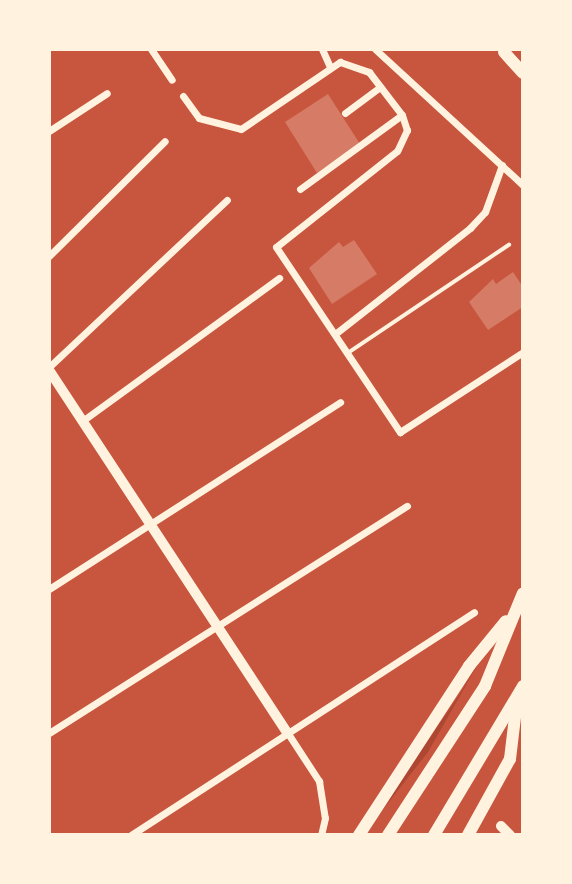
<!DOCTYPE html>
<html>
<head>
<meta charset="utf-8">
<style>
  body { margin:0 }
  #map { position:relative; width:572px; height:884px; overflow:hidden; background:#c8553d; font-family:"Titillium Web",sans-serif }
  div>[style] { position:absolute }
  [style*='--x'] { left:calc(var(--x)*1px); top:calc(var(--y)*1px); width:calc(var(--w)*1px); rotate:calc(var(--a)*1deg) }
  .green>* { inset:0; background:#ae4732 }
  .building>* { inset:0; background:#d67c66 }
  .service>* { height:3.5px; margin:-1.75px; padding:0 1.75px; transform-origin:1.75px; border-radius:1.75px; background:#fff3e0 }
  .minor>* { height:7px; margin:-3.5px; padding:0 3.5px; transform-origin:3.5px; border-radius:3.5px; background:#fff3e0 }
  .tertiary>* { height:10px; margin:-5px; padding:0 5px; transform-origin:5px; border-radius:5px; background:#fff3e0 }
  .trunk>* { height:12px; margin:-6px; padding:0 6px; transform-origin:6px; border-radius:6px; background:#fff3e0 }
  span { translate:-50% -50%; white-space:nowrap; text-align:center; line-height:1.15; -webkit-text-stroke:6px #fff3e0; paint-order:stroke }
  .frame { position:absolute; inset:0; border:51px solid #fff3e0; pointer-events:none }
</style>
</head>
<body>
<div id="map">
  <div class="green">
    <i style="clip-path:polygon(481px 659px,428px 752px,363px 835px,461px 692px)"></i>
  </div>
  <div class="building">
    <i style="clip-path:polygon(328px 94px,360px 144px,317px 173px,285px 122px)"></i>
    <i style="clip-path:polygon(354px 240px,377px 274px,332px 304px,309px 268px,339px 242px,343px 247px)"></i>
    <i style="clip-path:polygon(513px 272px,523px 287px,523px 307px,488px 330px,469px 302px,493px 279px,496px 284px)"></i>
  </div>
  <div class="service">
    <i style="--x:348;--y:353;--w:194;--a:-33.9"></i>
  </div>
  <div class="minor">
    <i style="--x:151;--y:49;--w:37;--a:56"></i>
    <i style="--x:322;--y:49;--w:20;--a:66"></i>
    <i style="--x:375;--y:49;--w:201;--a:42.6"></i>
    <i style="--x:183;--y:96;--w:27;--a:54"></i>
    <i style="--x:199;--y:118;--w:43;--a:14.7"></i>
    <i style="--x:241;--y:129;--w:120;--a:-34.1"></i>
    <i style="--x:340;--y:62;--w:31;--a:19"></i>
    <i style="--x:369;--y:72;--w:54;--a:52.5"></i>
    <i style="--x:402;--y:115;--w:16;--a:72"></i>
    <i style="--x:407;--y:130;--w:23;--a:115"></i>
    <i style="--x:397;--y:151;--w:154;--a:141.6"></i>
    <i style="--x:276;--y:247;--w:223;--a:56.2"></i>
    <i style="--x:400;--y:432;--w:147;--a:-33"></i>
    <i style="--x:345;--y:113;--w:44;--a:-36.6"></i>
    <i style="--x:49;--y:131;--w:69;--a:-33.2"></i>
    <i style="--x:300;--y:189;--w:126;--a:-36"></i>
    <i style="--x:49;--y:256;--w:163;--a:-44.8"></i>
    <i style="--x:335;--y:334;--w:172;--a:-38.1"></i>
    <i style="--x:470;--y:228;--w:22;--a:-47"></i>
    <i style="--x:485;--y:212;--w:50;--a:-70.1"></i>
    <i style="--x:49;--y:367;--w:244;--a:-43.2"></i>
    <i style="--x:85;--y:419;--w:240;--a:-36"></i>
    <i style="--x:49;--y:589;--w:346;--a:-32.7"></i>
    <i style="--x:287;--y:732;--w:59;--a:56.9"></i>
    <i style="--x:319;--y:781;--w:37;--a:81"></i>
    <i style="--x:325;--y:818;--w:17;--a:103"></i>
    <i style="--x:49;--y:733;--w:424;--a:-32.4"></i>
    <i style="--x:131;--y:835;--w:409;--a:-33"></i>
  </div>
  <div class="tertiary">
    <i style="--x:49;--y:370;--w:433;--a:56.7"></i>
    <i style="--x:501;--y:826;--w:13;--a:45"></i>
  </div>
  <div class="trunk">
    <i style="--x:504;--y:52;--w:28;--a:48"></i>
    <i style="--x:359;--y:835;--w:202;--a:-56.9"></i>
    <i style="--x:469;--y:666;--w:58;--a:-50.6"></i>
    <i style="--x:388;--y:835;--w:178;--a:-56.9"></i>
    <i style="--x:485;--y:686;--w:100;--a:-67.8"></i>
    <i style="--x:434;--y:835;--w:174;--a:-59.1"></i>
    <i style="--x:468;--y:835;--w:87;--a:-61.1"></i>
    <i style="--x:510;--y:759;--w:59;--a:-83.2"></i>
  </div>
  <div class="frame"></div>
</div>
</body>
</html>
